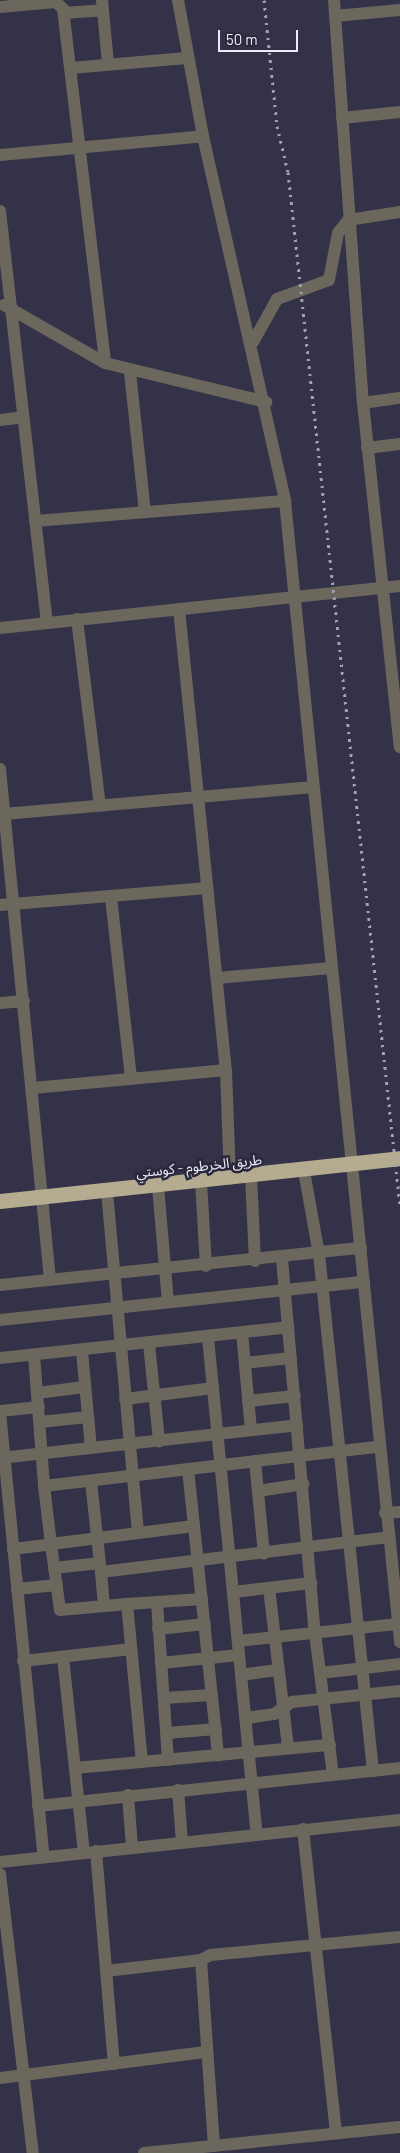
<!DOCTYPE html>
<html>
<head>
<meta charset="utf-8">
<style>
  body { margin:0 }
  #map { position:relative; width:400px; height:2153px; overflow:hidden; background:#343248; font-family:Barlow,"Noto Sans Arabic",sans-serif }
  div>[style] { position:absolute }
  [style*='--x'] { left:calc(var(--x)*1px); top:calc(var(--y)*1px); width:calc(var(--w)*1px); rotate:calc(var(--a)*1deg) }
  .minor>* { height:12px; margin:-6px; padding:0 6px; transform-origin:6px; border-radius:6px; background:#6b675d }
  .highway>* { height:15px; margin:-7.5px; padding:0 7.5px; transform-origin:7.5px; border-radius:7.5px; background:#b4ab91 }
  .rail>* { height:3px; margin-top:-1.5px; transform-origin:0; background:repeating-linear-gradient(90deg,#a3a2b3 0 2.5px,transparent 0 7.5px) }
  span { translate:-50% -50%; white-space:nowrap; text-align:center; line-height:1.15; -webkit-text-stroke:5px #2a283d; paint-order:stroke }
  .street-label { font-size:14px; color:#ebeaf8 }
  .scale { position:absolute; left:218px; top:30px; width:80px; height:22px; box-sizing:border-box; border:2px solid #ebeaf8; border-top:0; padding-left:6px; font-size:15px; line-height:18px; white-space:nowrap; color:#ebeaf8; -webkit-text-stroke:4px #2a283d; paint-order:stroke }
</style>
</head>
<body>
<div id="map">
  <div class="minor">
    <i style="--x:102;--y:0;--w:64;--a:84.6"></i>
    <i style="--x:178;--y:0;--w:138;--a:79.6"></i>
    <i style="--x:203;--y:136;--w:374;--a:77.3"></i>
    <i style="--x:285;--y:501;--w:1147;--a:84.24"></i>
    <i style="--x:334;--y:0;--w:404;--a:85.9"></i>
    <i style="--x:363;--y:403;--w:346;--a:83.9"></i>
    <i style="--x:0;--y:7;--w:56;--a:-5.1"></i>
    <i style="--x:56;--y:2;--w:10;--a:45"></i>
    <i style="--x:63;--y:9;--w:356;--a:83.2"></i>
    <i style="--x:64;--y:13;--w:39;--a:-4"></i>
    <i style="--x:335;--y:16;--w:65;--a:-5.3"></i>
    <i style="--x:71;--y:68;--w:116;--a:-4.9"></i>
    <i style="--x:342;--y:118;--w:58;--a:-5.9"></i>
    <i style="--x:0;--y:155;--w:204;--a:-5.3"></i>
    <i style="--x:0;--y:211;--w:414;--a:83.5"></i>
    <i style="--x:4;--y:305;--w:116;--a:29.9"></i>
    <i style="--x:105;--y:363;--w:166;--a:13.6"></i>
    <i style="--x:253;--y:342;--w:49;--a:-60.8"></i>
    <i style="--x:277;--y:299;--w:55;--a:-20.1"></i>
    <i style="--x:329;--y:280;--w:48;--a:-79.2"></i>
    <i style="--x:338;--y:233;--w:16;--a:-52"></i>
    <i style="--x:348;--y:220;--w:53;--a:-8.7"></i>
    <i style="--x:130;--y:372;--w:141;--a:83.9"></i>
    <i style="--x:363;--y:403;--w:37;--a:-8"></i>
    <i style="--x:0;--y:420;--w:23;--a:-7"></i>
    <i style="--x:367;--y:448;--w:33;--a:-7"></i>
    <i style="--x:35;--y:521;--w:251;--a:-4.6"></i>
    <i style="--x:179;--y:609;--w:463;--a:84.2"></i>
    <i style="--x:226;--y:1070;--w:109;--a:87.9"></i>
    <i style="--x:77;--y:619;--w:188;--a:83"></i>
    <i style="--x:0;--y:628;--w:402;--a:-6"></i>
    <i style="--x:0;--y:769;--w:513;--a:84.41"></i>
    <i style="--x:4;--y:814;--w:308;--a:-5"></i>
    <i style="--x:111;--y:897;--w:183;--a:83.7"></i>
    <i style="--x:0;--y:905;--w:208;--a:-4.7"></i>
    <i style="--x:217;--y:978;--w:114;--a:-5"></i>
    <i style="--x:0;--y:1003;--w:24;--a:-5"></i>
    <i style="--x:33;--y:1088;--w:194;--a:-5.3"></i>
    <i style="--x:304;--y:1171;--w:84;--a:79.8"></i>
    <i style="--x:319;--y:1254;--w:520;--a:84.04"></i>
    <i style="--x:251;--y:1176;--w:85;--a:87.3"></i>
    <i style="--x:201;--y:1182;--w:84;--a:86.6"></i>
    <i style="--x:158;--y:1186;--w:117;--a:85.1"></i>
    <i style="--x:107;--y:1192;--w:341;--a:84.8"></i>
    <i style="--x:282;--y:1259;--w:375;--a:85"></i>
    <i style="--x:315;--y:1633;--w:143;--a:82.8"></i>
    <i style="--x:0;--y:1285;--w:363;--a:-5.9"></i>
    <i style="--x:0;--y:1320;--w:366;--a:-6"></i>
    <i style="--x:242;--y:1333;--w:97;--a:84.7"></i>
    <i style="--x:208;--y:1338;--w:499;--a:84.4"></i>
    <i style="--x:149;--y:1344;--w:98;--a:84.1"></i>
    <i style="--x:82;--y:1351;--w:97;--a:84.7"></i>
    <i style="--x:34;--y:1355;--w:131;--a:85.6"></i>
    <i style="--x:44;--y:1486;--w:336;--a:-6.7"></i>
    <i style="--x:0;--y:1358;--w:290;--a:-6.1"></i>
    <i style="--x:245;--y:1363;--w:46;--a:-6.2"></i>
    <i style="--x:37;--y:1393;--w:48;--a:-7.1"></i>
    <i style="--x:125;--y:1399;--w:89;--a:-7.1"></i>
    <i style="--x:248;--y:1401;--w:47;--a:-6.1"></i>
    <i style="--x:0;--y:1411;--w:39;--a:-6"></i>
    <i style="--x:0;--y:1412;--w:447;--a:84.4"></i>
    <i style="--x:40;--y:1422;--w:48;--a:-5.9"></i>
    <i style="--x:0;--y:1458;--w:299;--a:-6.3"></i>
    <i style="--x:255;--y:1461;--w:93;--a:84.5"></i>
    <i style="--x:188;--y:1469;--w:288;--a:84"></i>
    <i style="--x:91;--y:1482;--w:91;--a:83.7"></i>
    <i style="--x:101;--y:1572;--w:290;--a:-6.9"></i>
    <i style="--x:258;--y:1491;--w:46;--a:-8.8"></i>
    <i style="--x:385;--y:1513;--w:15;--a:-4"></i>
    <i style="--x:13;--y:1549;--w:38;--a:-7"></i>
    <i style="--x:51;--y:1544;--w:58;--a:-96.9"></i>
    <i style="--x:54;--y:1568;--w:46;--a:-6.2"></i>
    <i style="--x:101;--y:1572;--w:34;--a:85"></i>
    <i style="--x:269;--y:1588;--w:161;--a:83.2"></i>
    <i style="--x:17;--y:1589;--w:40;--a:-5.7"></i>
    <i style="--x:233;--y:1592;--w:79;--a:-6.6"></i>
    <i style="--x:127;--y:1604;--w:67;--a:174.9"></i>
    <i style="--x:60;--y:1610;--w:67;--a:-97.8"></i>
    <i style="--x:51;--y:1544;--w:144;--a:-7.2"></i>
    <i style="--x:158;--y:1629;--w:47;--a:-6.1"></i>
    <i style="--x:238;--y:1641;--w:161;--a:-6.1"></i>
    <i style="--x:63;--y:1657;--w:196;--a:83.9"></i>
    <i style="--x:23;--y:1661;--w:109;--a:-6.3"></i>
    <i style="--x:161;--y:1663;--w:78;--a:-5.9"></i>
    <i style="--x:320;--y:1673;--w:81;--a:-6.4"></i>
    <i style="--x:241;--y:1675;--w:37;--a:-8"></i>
    <i style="--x:164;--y:1698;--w:48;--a:-3.6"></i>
    <i style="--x:246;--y:1718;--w:28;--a:-8"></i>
    <i style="--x:274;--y:1714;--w:22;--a:-34"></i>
    <i style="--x:292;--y:1702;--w:109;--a:-5.8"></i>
    <i style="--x:167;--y:1733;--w:49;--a:-4.7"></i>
    <i style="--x:168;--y:1760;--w:158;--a:-94"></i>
    <i style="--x:157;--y:1602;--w:45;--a:-3.8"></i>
    <i style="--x:142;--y:1762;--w:159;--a:-95.4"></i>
    <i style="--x:127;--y:1604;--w:30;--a:-4"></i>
    <i style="--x:75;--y:1768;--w:256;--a:-5.2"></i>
    <i style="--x:178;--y:1790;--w:52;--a:85.6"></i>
    <i style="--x:128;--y:1795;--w:52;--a:85.6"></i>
    <i style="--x:38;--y:1806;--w:364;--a:-6"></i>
    <i style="--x:303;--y:1829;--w:306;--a:83.8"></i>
    <i style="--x:96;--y:1851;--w:214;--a:85.2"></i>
    <i style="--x:0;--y:1862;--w:402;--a:-6"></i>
    <i style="--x:0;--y:1874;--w:281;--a:83.3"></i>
    <i style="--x:106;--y:1971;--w:96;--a:-6.6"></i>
    <i style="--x:0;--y:2078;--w:207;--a:-7.2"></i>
    <i style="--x:214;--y:2146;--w:186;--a:-94"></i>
    <i style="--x:201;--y:1960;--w:10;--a:-29"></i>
    <i style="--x:210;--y:1955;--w:191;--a:-5.4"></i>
    <i style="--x:144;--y:2153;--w:257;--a:-5.8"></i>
  </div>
  <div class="highway">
    <i style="--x:0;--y:1201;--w:402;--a:-6.1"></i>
  </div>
  <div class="rail">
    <i style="--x:264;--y:0;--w:127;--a:84.1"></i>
    <i style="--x:277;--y:126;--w:47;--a:76.6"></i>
    <i style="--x:288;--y:172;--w:1041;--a:83.82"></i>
  </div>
  <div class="street-label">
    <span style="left:199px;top:1166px;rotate:-6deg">طريق الخرطوم - كوستي</span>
  </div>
  <div class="scale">50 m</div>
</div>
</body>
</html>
